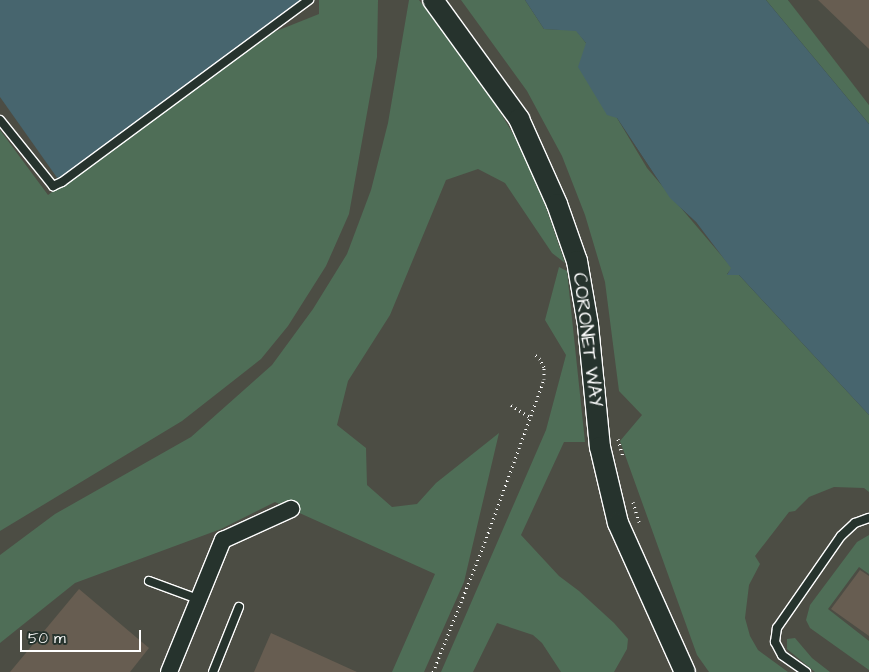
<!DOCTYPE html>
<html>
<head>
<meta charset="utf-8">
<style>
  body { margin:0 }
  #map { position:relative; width:869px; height:672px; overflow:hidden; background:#3a4038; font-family:"Architects Daughter",sans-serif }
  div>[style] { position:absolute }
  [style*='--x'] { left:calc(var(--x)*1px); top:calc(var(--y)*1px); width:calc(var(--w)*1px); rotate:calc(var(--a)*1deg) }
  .built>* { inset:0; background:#4c4d44 }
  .green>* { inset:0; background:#4f6e57 }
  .water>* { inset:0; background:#47656e }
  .building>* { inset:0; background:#675d51 }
  .path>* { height:3px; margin-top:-1.5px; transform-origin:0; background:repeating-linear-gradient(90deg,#fff 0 1px,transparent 0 5px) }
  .roads { filter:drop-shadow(1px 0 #fff) drop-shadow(-1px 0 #fff) drop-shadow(0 1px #fff) drop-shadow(0 -1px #fff) }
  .service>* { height:8px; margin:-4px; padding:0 4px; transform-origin:4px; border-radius:4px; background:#26332d }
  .minor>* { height:16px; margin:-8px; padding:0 8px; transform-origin:8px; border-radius:8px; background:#26332d }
  .tertiary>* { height:20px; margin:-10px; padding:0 10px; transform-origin:10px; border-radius:10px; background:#26332d }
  span { translate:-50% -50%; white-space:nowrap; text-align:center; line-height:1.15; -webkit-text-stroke:4.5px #26332d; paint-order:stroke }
  .street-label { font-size:19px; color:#fff }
  .scale { position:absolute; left:20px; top:630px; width:121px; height:22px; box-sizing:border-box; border:2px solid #fff; border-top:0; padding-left:6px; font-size:15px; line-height:18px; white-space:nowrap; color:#fff; -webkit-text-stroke:4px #26332d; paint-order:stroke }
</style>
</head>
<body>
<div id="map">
  <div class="built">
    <i style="clip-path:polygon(0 0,525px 0,544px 29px,586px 43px,617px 118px,670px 198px,696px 222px,732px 268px,869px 415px,869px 672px,0 672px)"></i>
    <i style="clip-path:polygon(788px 0,869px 0,869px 105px,819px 43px)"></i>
  </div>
  <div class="green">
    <i style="clip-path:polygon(319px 0,378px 0,377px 57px,349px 214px,326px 266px,288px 326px,261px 359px,182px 421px,0 531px,0 130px,48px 195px,274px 32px,319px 14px)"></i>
    <i style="clip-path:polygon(409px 0,419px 0,477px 74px,518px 142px,541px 193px,565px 263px,552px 253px,505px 183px,478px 169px,446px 180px,390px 315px,348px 381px,337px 425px,366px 448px,367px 485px,392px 507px,417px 504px,436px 483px,499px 433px,464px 582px,424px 672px,392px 672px,435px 574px,275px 502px,221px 529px,75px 583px,0 643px,0 555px,55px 514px,191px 437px,272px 365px,313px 309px,347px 254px,371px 190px,388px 123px)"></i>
    <i style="clip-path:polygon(461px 0,525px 0,544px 29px,576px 30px,586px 43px,617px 118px,647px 168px,732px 268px,727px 274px,739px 275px,869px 415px,869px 492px,864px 488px,834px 487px,809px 497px,795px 511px,789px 512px,755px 556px,760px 564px,749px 585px,745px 618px,750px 636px,758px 650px,788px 672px,709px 672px,697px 655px,620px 441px,642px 415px,619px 391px,605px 282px,585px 215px,562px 156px,527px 91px)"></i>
    <i style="clip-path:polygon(766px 0,788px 0,869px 105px,869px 124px)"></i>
    <i style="clip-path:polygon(559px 267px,567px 271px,585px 442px,564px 442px,521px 535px,559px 576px,579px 591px,614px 623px,628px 639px,627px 649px,614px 672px,561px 672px,542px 643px,533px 635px,497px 623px,473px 672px,441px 672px,546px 430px,566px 355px,545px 320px)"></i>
    <i style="clip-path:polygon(869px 535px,869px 574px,859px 567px,828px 609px,869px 641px,869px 670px,810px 628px,806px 620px,810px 605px,857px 542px)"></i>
    <i style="clip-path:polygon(795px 638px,812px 658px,830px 672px,815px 672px,787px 649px,787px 639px)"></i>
  </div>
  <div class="water">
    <i style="clip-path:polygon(0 0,303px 0,58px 179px,0 97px)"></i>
    <i style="clip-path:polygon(525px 0,766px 0,869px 124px,869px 415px,739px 275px,727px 275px,731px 268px,696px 222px,670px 198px,617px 118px,607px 115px,578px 67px,586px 43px,576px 31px,544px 29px)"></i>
  </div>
  <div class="building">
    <i style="clip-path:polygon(818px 0,869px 0,869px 49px)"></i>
    <i style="clip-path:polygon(860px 570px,869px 576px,869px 636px,831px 609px)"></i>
    <i style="clip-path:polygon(79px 589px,149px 648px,130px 672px,10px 672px)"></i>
    <i style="clip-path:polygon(271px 633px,357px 672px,254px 672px)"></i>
  </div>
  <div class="path">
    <i style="--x:511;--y:405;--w:24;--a:33"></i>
    <i style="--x:618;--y:439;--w:19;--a:74"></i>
    <i style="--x:633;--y:502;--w:21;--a:73"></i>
    <i style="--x:433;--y:672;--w:135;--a:-68.2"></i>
    <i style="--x:483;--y:547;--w:179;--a:-70"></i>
    <i style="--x:544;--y:379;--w:12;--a:-90"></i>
    <i style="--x:544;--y:367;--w:9;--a:-117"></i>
    <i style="--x:540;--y:359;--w:8;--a:-140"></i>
  </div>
  <div class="roads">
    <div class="service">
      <i style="--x:0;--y:120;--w:85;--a:51.2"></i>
      <i style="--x:53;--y:186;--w:10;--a:-24"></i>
      <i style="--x:62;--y:182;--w:307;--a:-36.4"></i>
      <i style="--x:149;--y:581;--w:52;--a:20.2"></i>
      <i style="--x:213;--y:672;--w:70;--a:-68.2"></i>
      <i style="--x:806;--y:672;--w:29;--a:-145"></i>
      <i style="--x:782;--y:655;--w:15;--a:-118"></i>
      <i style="--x:775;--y:642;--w:14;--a:-82"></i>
      <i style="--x:777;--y:628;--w:112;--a:-55.2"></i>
      <i style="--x:841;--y:536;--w:19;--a:-43"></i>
      <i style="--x:855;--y:523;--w:15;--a:-20"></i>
    </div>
    <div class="minor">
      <i style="--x:169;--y:672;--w:143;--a:-67.8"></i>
      <i style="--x:223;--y:540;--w:75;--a:-24.5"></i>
    </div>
    <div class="tertiary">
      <i style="--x:433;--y:0;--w:147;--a:54.1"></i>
      <i style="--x:519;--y:119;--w:93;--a:65.9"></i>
      <i style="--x:557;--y:204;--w:60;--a:70.7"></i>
      <i style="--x:577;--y:261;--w:65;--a:80.2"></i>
      <i style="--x:588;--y:325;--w:123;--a:84.4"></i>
      <i style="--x:600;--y:447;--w:78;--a:76.7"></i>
      <i style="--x:618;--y:523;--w:163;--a:65.8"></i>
    </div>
  </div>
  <div class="street-label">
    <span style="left:587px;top:340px;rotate:83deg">CORONET WAY</span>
  </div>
  <div class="scale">50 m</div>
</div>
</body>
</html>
